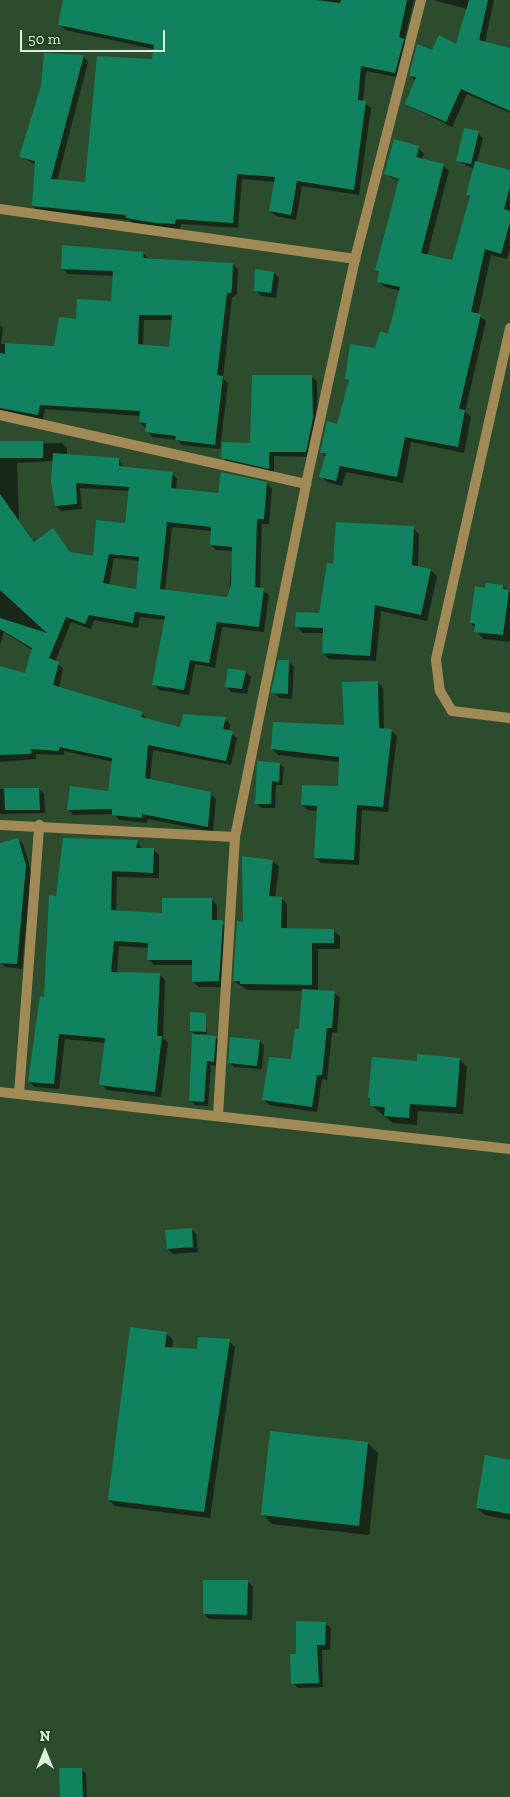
<!DOCTYPE html>
<html>
<head>
<meta charset="utf-8">
<style>
  body { margin:0 }
  #map { position:relative; width:510px; height:1797px; overflow:hidden; background:#2c4c2d; font-family:"Zilla Slab",serif }
  div>[style] { position:absolute }
  [style*='--x'] { left:calc(var(--x)*1px); top:calc(var(--y)*1px); width:calc(var(--w)*1px); rotate:calc(var(--a)*1deg) }
  .shadow>* { inset:0; background:#0007 }
  .building>* { inset:0; background:#10825f }
  .street>* { height:10px; margin:-5px; padding:0 5px; transform-origin:5px; border-radius:5px; background:#a28a56 }
  span { translate:-50% -50%; white-space:nowrap; text-align:center; line-height:1.15; -webkit-text-stroke:4px #214223; paint-order:stroke }
  .north { position:absolute; left:20px; top:1727px; width:50px; height:50px; -webkit-text-stroke:4px #214223; paint-order:stroke; rotate:0deg; font-size:14px; font-weight:700; line-height:20px; text-align:center; color:#dcefdc }
  .north::after { content:''; display:block; margin:auto; width:18px; height:22px; background:#dcefdc; clip-path:polygon(50% 0,100% 100%,50% 72%,0 100%) }
  .scale { position:absolute; left:20px; top:30px; width:145px; height:22px; box-sizing:border-box; border:2px solid #dcefdc; border-top:0; padding-left:6px; font-size:15px; line-height:18px; white-space:nowrap; color:#dcefdc; -webkit-text-stroke:4px #214223; paint-order:stroke }
</style>
</head>
<body>
<div id="map">
  <div class="shadow">
    <i style="clip-path:polygon(65px 0,414px 0,404px 42px,409px 46px,401px 78px,366px 71px,363px 102px,371px 108px,359px 195px,302px 186px,296px 220px,276px 216px,270px 211px,275px 182px,242px 179px,238px 228px,181px 224px,180px 229px,133px 223px,129px 220px,38px 212px,33px 206px,36px 165px,20px 156px,83px 56px,88px 62px,57px 181px,86px 183px,153px 60px,154px 49px,65px 30px,60px 25px)"></i>
    <i style="clip-path:polygon(433px 0,494px 0,485px 42px,510px 49px,510px 113px,467px 94px,452px 127px,406px 104px,416px 81px,410px 76px,432px 52px,456px 46px,467px 9px)"></i>
    <i style="clip-path:polygon(evenodd,478px 133px,483px 138px,477px 163px,510px 171px,510px 248px,507px 259px,491px 255px,478px 315px,486px 321px,465px 412px,471px 417px,464px 453px,411px 442px,403px 483px,346px 472px,342px 486px,327px 482px,321px 476px,326px 457px,321px 452px,338px 425px,349px 382px,347px 379px,389px 335px,401px 291px,385px 287px,378px 281px,380px 273px,377px 270px,400px 182px,385px 174px,418px 148px,424px 154px,422px 160px,443px 165px,449px 171px,427px 256px,453px 262px,471px 198px,467px 195px,474px 169px,458px 161px,478px 133px,417px 150px,419px 150px,415px 163px,417px 150px)"></i>
    <i style="clip-path:polygon(evenodd,143px 253px,148px 258px,233px 264px,238px 270px,237px 294px,232px 298px,223px 378px,228px 383px,220px 449px,182px 445px,177px 440px,152px 437px,140px 422px,141px 416px,45px 409px,43px 420px,0 413px,0 325px,3px 328px,1px 344px,55px 347px,77px 320px,112px 302px,114px 276px,68px 274px,63px 269px,143px 253px,144px 320px,173px 320px,170px 348px,143px 346px,144px 320px)"></i>
    <i style="clip-path:polygon(274px 273px,279px 278px,276px 298px,261px 296px,256px 290px)"></i>
    <i style="clip-path:polygon(312px 377px,317px 382px,318px 424px,311px 457px,274px 456px,274px 472px,228px 463px,223px 457px,252px 444px)"></i>
    <i style="clip-path:polygon(evenodd,62px 443px,67px 448px,67px 456px,119px 459px,124px 468px,172px 473px,177px 479px,176px 490px,219px 495px,267px 483px,272px 489px,269px 524px,262px 524px,260px 589px,269px 595px,264px 632px,222px 627px,215px 668px,195px 664px,189px 695px,159px 690px,154px 684px,165px 620px,140px 617px,138px 628px,94px 620px,91px 629px,71px 622px,55px 662px,63px 668px,59px 688px,142px 713px,147px 720px,181px 729px,225px 719px,230px 724px,229px 732px,237px 738px,231px 765px,153px 750px,150px 781px,210px 793px,216px 799px,213px 832px,148px 819px,147px 823px,119px 820px,114px 814px,73px 815px,68px 809px,109px 793px,113px 762px,64px 751px,64px 755px,36px 754px,36px 759px,0 762px,0 667px,26px 675px,32px 650px,4px 632px,0 645px,0 444px,62px 443px,54px 461px,56px 506px,61px 511px,82px 509px,80px 488px,130px 491px,127px 524px,94px 558px,71px 553px,53px 530px,35px 543px,19px 520px,17px 463px,54px 461px,62px 443px,172px 527px,212px 531px,211px 545px,216px 550px,233px 551px,228px 598px,165px 591px,172px 527px,62px 443px,114px 558px,140px 561px,137px 590px,109px 585px,114px 558px)"></i>
    <i style="clip-path:polygon(413px 528px,419px 534px,418px 567px,431px 570px,437px 577px,427px 621px,381px 611px,376px 661px,329px 659px,323px 653px,324px 633px,303px 633px,296px 626px,320px 614px,334px 566px)"></i>
    <i style="clip-path:polygon(503px 586px,510px 592px,510px 642px,483px 639px,471px 623px,486px 589px)"></i>
    <i style="clip-path:polygon(289px 661px,294px 667px,292px 699px,280px 698px,274px 693px)"></i>
    <i style="clip-path:polygon(246px 672px,251px 677px,247px 694px,231px 692px,226px 686px)"></i>
    <i style="clip-path:polygon(377px 682px,383px 688px,384px 730px,391px 730px,397px 736px,388px 812px,362px 810px,359px 865px,321px 863px,316px 858px,318px 811px,308px 810px,302px 805px,339px 788px,340px 762px,278px 755px,272px 749px,345px 727px)"></i>
    <i style="clip-path:polygon(280px 764px,284px 768px,282px 785px,276px 785px,275px 808px,261px 808px,257px 803px)"></i>
    <i style="clip-path:polygon(0 789px,39px 789px,44px 794px,45px 813px,0 814px)"></i>
    <i style="clip-path:polygon(17px 839px,23px 844px,31px 871px,22px 969px,5px 967px,0 962px,0 845px)"></i>
    <i style="clip-path:polygon(137px 841px,142px 849px,154px 850px,159px 855px,159px 878px,117px 877px,116px 912px,163px 914px,211px 899px,217px 905px,217px 921px,228px 927px,225px 987px,199px 987px,193px 982px,193px 965px,154px 965px,149px 960px,149px 948px,119px 946px,117px 974px,159px 974px,165px 980px,163px 1038px,168px 1043px,161px 1097px,107px 1090px,101px 1084px,106px 1043px,65px 1039px,59px 1089px,35px 1087px,29px 1082px,45px 998px,57px 897px)"></i>
    <i style="clip-path:polygon(273px 861px,279px 867px,275px 898px,281px 898px,287px 904px,287px 929px,333px 930px,340px 936px,340px 949px,318px 949px,318px 991px,334px 992px,340px 998px,337px 1033px,332px 1032px,327px 1080px,322px 1079px,317px 1112px,269px 1105px,264px 1100px,292px 1061px,300px 1031px,304px 991px,247px 990px,234px 981px,244px 923px)"></i>
    <i style="clip-path:polygon(205px 1014px,207px 1034px,195px 1034px,191px 1031px)"></i>
    <i style="clip-path:polygon(215px 1037px,220px 1042px,218px 1066px,211px 1065px,208px 1106px,195px 1105px,190px 1100px)"></i>
    <i style="clip-path:polygon(260px 1041px,264px 1046px,262px 1069px,234px 1067px,229px 1062px)"></i>
    <i style="clip-path:polygon(459px 1059px,467px 1067px,463px 1114px,418px 1111px,417px 1125px,393px 1123px,371px 1105px,369px 1097px,418px 1062px)"></i>
    <i style="clip-path:polygon(191px 1229px,196px 1234px,198px 1252px,173px 1254px,168px 1249px)"></i>
    <i style="clip-path:polygon(131px 1329px,167px 1334px,173px 1340px,172px 1348px,198px 1350px,229px 1341px,235px 1347px,210px 1518px,115px 1506px,109px 1500px)"></i>
    <i style="clip-path:polygon(368px 1443px,378px 1453px,369px 1535px,272px 1524px,262px 1514px)"></i>
    <i style="clip-path:polygon(510px 1461px,510px 1520px,485px 1515px,477px 1508px)"></i>
    <i style="clip-path:polygon(247px 1581px,253px 1587px,252px 1620px,209px 1619px,204px 1614px)"></i>
    <i style="clip-path:polygon(325px 1623px,331px 1628px,330px 1650px,322px 1650px,323px 1687px,298px 1688px,293px 1683px,297px 1655px)"></i>
    <i style="clip-path:polygon(81px 1769px,86px 1774px,87px 1797px,61px 1797px)"></i>
  </div>
  <div class="building">
    <i style="clip-path:polygon(63px 0,316px 0,340px 3px,341px 0,407px 0,399px 37px,404px 39px,395px 73px,361px 66px,358px 100px,366px 101px,354px 190px,297px 181px,291px 215px,269px 211px,275px 177px,237px 174px,233px 223px,176px 219px,175px 224px,155px 223px,126px 218px,126px 215px,32px 206px,35px 161px,19px 157px,41px 86px,44px 53px,84px 55px,51px 179px,85px 182px,97px 56px,152px 59px,154px 45px,58px 25px)"></i>
    <i style="clip-path:polygon(469px 0,488px 0,479px 40px,510px 48px,510px 111px,461px 89px,446px 122px,405px 104px,416px 77px,409px 76px,417px 44px,432px 50px,439px 35px,456px 44px)"></i>
    <i style="clip-path:polygon(464px 128px,479px 131px,471px 164px,456px 161px)"></i>
    <i style="clip-path:polygon(394px 139px,419px 146px,416px 157px,444px 164px,421px 253px,452px 260px,470px 196px,466px 195px,475px 161px,510px 170px,510px 187px,504px 209px,510px 211px,510px 222px,501px 254px,485px 249px,471px 312px,481px 314px,459px 409px,465px 410px,458px 447px,405px 437px,397px 477px,340px 466px,336px 481px,319px 477px,326px 453px,320px 453px,327px 421px,337px 424px,349px 380px,345px 379px,350px 344px,375px 348px,380px 331px,388px 334px,400px 287px,377px 282px,379px 271px,375px 270px,399px 179px,384px 174px)"></i>
    <i style="clip-path:polygon(evenodd,62px 245px,143px 252px,143px 258px,233px 263px,232px 288px,231px 293px,227px 293px,217px 375px,223px 376px,215px 445px,175px 440px,176px 436px,145px 432px,146px 423px,139px 422px,140px 411px,40px 405px,38px 415px,0 408px,0 353px,5px 354px,5px 343px,54px 346px,59px 317px,76px 319px,77px 299px,111px 301px,113px 271px,61px 269px,62px 245px,139px 315px,172px 315px,169px 347px,138px 344px,139px 315px)"></i>
    <i style="clip-path:polygon(255px 269px,274px 272px,271px 293px,254px 291px)"></i>
    <i style="clip-path:polygon(252px 375px,312px 375px,313px 418px,306px 452px,269px 452px,269px 469px,221px 458px,222px 442px,250px 443px)"></i>
    <i style="clip-path:polygon(0 441px,43px 441px,43px 458px,0 458px)"></i>
    <i style="clip-path:polygon(evenodd,53px 453px,119px 458px,119px 466px,173px 472px,171px 488px,218px 493px,221px 472px,267px 482px,264px 519px,257px 519px,255px 587px,264px 588px,259px 627px,217px 622px,209px 663px,190px 660px,184px 690px,152px 685px,165px 616px,135px 612px,133px 623px,89px 615px,85px 624px,66px 617px,49px 658px,59px 662px,53px 685px,143px 712px,141px 717px,180px 727px,183px 714px,226px 717px,223px 729px,233px 731px,226px 761px,148px 745px,145px 778px,211px 792px,208px 827px,142px 814px,142px 818px,112px 815px,112px 809px,67px 810px,70px 786px,108px 791px,112px 758px,59px 747px,59px 751px,31px 749px,31px 754px,0 755px,0 666px,25px 673px,32px 648px,0 629px,0 618px,47px 633px,0 590px,0 494px,34px 542px,53px 528px,70px 552px,93px 556px,96px 520px,125px 523px,129px 487px,76px 483px,77px 504px,55px 506px,51px 481px,53px 453px,167px 522px,211px 527px,210px 545px,232px 547px,231px 584px,227px 597px,160px 589px,167px 522px,53px 453px,109px 554px,139px 557px,136px 589px,103px 583px,109px 554px)"></i>
    <i style="clip-path:polygon(336px 522px,414px 526px,412px 565px,431px 569px,421px 615px,375px 605px,370px 656px,322px 653px,323px 628px,295px 627px,296px 612px,319px 613px,327px 563px,333px 564px)"></i>
    <i style="clip-path:polygon(486px 583px,503px 585px,503px 589px,509px 590px,503px 635px,474px 632px,475px 624px,470px 623px,475px 586px,485px 588px)"></i>
    <i style="clip-path:polygon(278px 660px,289px 660px,288px 694px,271px 693px)"></i>
    <i style="clip-path:polygon(228px 668px,246px 671px,242px 689px,225px 687px)"></i>
    <i style="clip-path:polygon(378px 681px,379px 728px,392px 729px,383px 807px,357px 805px,354px 860px,314px 858px,317px 806px,301px 805px,302px 785px,338px 786px,339px 757px,271px 749px,273px 722px,344px 725px,342px 682px)"></i>
    <i style="clip-path:polygon(257px 761px,280px 763px,279px 782px,272px 781px,271px 804px,255px 804px)"></i>
    <i style="clip-path:polygon(4px 788px,39px 788px,40px 810px,5px 810px)"></i>
    <i style="clip-path:polygon(18px 838px,26px 865px,17px 964px,0 963px,0 843px)"></i>
    <i style="clip-path:polygon(63px 838px,138px 840px,136px 848px,154px 848px,153px 873px,112px 871px,111px 910px,162px 913px,162px 898px,212px 898px,212px 920px,223px 920px,219px 981px,192px 982px,192px 960px,147px 960px,148px 943px,114px 941px,111px 972px,160px 973px,157px 1036px,162px 1036px,155px 1092px,99px 1085px,105px 1038px,59px 1034px,54px 1084px,28px 1082px,40px 996px,44px 997px,49px 895px,56px 896px)"></i>
    <i style="clip-path:polygon(242px 856px,273px 860px,269px 896px,282px 897px,281px 928px,334px 929px,334px 943px,312px 943px,312px 985px,240px 984px,240px 981px,233px 981px,237px 921px,243px 922px)"></i>
    <i style="clip-path:polygon(302px 989px,335px 991px,332px 1028px,327px 1028px,322px 1075px,317px 1075px,312px 1107px,262px 1100px,269px 1057px,291px 1059px,295px 1029px,299px 1029px)"></i>
    <i style="clip-path:polygon(190px 1012px,206px 1013px,206px 1032px,190px 1031px)"></i>
    <i style="clip-path:polygon(192px 1034px,216px 1036px,214px 1062px,207px 1061px,204px 1102px,189px 1101px)"></i>
    <i style="clip-path:polygon(230px 1037px,260px 1040px,257px 1066px,228px 1063px)"></i>
    <i style="clip-path:polygon(417px 1054px,460px 1058px,456px 1107px,410px 1104px,409px 1118px,384px 1116px,385px 1107px,370px 1106px,370px 1098px,368px 1098px,372px 1057px,417px 1061px)"></i>
    <i style="clip-path:polygon(192px 1228px,193px 1247px,167px 1249px,165px 1230px)"></i>
    <i style="clip-path:polygon(130px 1327px,167px 1332px,165px 1347px,197px 1349px,198px 1337px,230px 1339px,204px 1512px,108px 1500px)"></i>
    <i style="clip-path:polygon(270px 1431px,368px 1442px,359px 1526px,261px 1515px)"></i>
    <i style="clip-path:polygon(485px 1455px,510px 1460px,510px 1514px,476px 1508px)"></i>
    <i style="clip-path:polygon(203px 1580px,248px 1580px,247px 1615px,203px 1614px)"></i>
    <i style="clip-path:polygon(296px 1621px,326px 1622px,325px 1645px,317px 1645px,319px 1683px,291px 1684px,290px 1654px,296px 1654px)"></i>
    <i style="clip-path:polygon(59px 1768px,82px 1768px,83px 1797px,60px 1797px)"></i>
  </div>
  <div class="street">
    <i style="--x:0;--y:209;--w:359;--a:8"></i>
    <i style="--x:510;--y:328;--w:340;--a:102.6"></i>
    <i style="--x:436;--y:660;--w:31;--a:83"></i>
    <i style="--x:440;--y:691;--w:23;--a:59"></i>
    <i style="--x:452;--y:711;--w:58;--a:6.9"></i>
    <i style="--x:0;--y:415;--w:314;--a:12.7"></i>
    <i style="--x:0;--y:825;--w:235;--a:2.9"></i>
    <i style="--x:0;--y:1092;--w:513;--a:6.38"></i>
    <i style="--x:19;--y:1094;--w:270;--a:-85.7"></i>
    <i style="--x:218;--y:1115;--w:279;--a:-86.5"></i>
    <i style="--x:235;--y:837;--w:360;--a:-78.6"></i>
    <i style="--x:306;--y:484;--w:230;--a:-77.7"></i>
    <i style="--x:355;--y:259;--w:267;--a:-75.7"></i>
  </div>
  <div class="north">N</div>
  <div class="scale">50 m</div>
</div>
</body>
</html>
